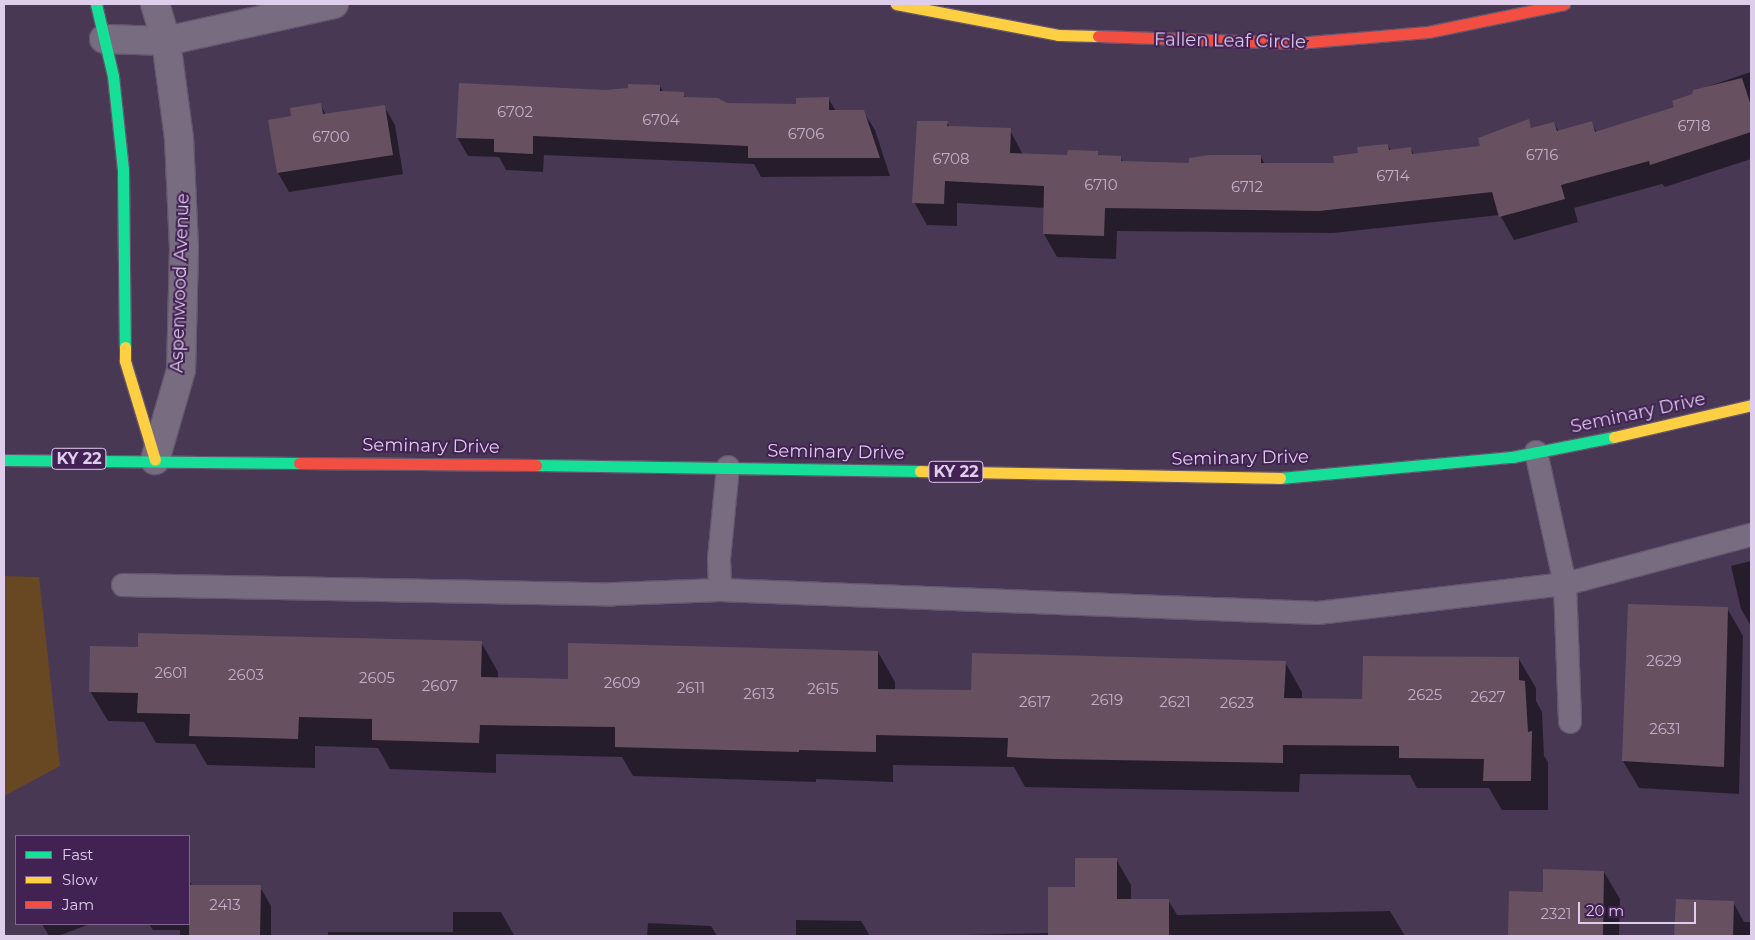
<!DOCTYPE html>
<html>
<head>
<meta charset="utf-8">
<style>
  body { margin:0 }
  #map { position:relative; width:1755px; height:940px; overflow:hidden; background:#483853; font-family:Montserrat,sans-serif }
  div>[style] { position:absolute }
  [style*='--x'] { left:calc(var(--x)*1px); top:calc(var(--y)*1px); width:calc(var(--w)*1px); rotate:calc(var(--a)*1deg) }
  .green>* { inset:0; background:#684823 }
  .shadow>* { inset:0; background:#0007 }
  .building>* { inset:0; background:#675161 }
  .roads { filter:drop-shadow(1px 0 #64566d) drop-shadow(-1px 0 #64566d) drop-shadow(0 1px #64566d) drop-shadow(0 -1px #64566d) }
  .lane>* { height:22px; margin:-11px; padding:0 11px; transform-origin:11px; border-radius:11px; background:#786c80 }
  .street>* { height:28px; margin:-14px; padding:0 14px; transform-origin:14px; border-radius:14px; background:#786c80 }
  .fast>* { height:11px; margin:-5.5px; padding:0 5.5px; transform-origin:5.5px; border-radius:5.5px; background:#16e098 }
  .slow>* { height:11px; margin:-5.5px; padding:0 5.5px; transform-origin:5.5px; border-radius:5.5px; background:#ffcf43 }
  .jam>* { height:11px; margin:-5.5px; padding:0 5.5px; transform-origin:5.5px; border-radius:5.5px; background:#f24e42 }
  span { translate:-50% -50%; white-space:nowrap; text-align:center; line-height:1.15; -webkit-text-stroke:4px #412253; paint-order:stroke }
  .number-label { font-size:15px; color:#c1aec9 }
  .number-label span { -webkit-text-stroke-width:0 }
  .shield-label span { padding:1px 4px; background:#412253; border:1px solid; border-radius:4px; -webkit-text-stroke-width:0 }
  .shield-label { font-size:16px; color:#dfcdec; font-weight:700 }
  .street-label { font-size:18px; color:#dfcdec }
  .frame { position:absolute; inset:0; border:5px solid #dfcdec; pointer-events:none }
  .legend { position:absolute; left:15px; top:835px; width:175px; height:90px; box-sizing:border-box; background:#412253; border:1px solid #806690; margin:0; padding:6px 9px; list-style:none; font-size:15px; color:#dfcdec }
  .legend li { display:flex; align-items:center; gap:10px; height:25px }
  .legend b { width:25px; border:1px solid #806690 }
  .scale { position:absolute; left:1578px; top:902px; width:118px; height:22px; box-sizing:border-box; border:2px solid #dfcdec; border-top:0; padding-left:6px; font-size:15px; line-height:18px; white-space:nowrap; color:#dfcdec; -webkit-text-stroke:4px #412253; paint-order:stroke }
</style>
</head>
<body>
<div id="map">
  <div class="green">
    <i style="clip-path:polygon(4px 576px,39px 577px,60px 766px,4px 796px)"></i>
  </div>
  <div class="shadow">
    <i style="clip-path:polygon(1751px 72px,1751px 159px,1665px 187px,1662px 184px,1574px 208px,1578px 222px,1514px 240px,1500px 215px,1333px 233px,1117px 231px,1116px 259px,1057px 257px,1044px 234px,1045px 208px,957px 203px,957px 226px,927px 225px,914px 202px,947px 123px,950px 127px,1010px 130px,1023px 155px,1068px 156px,1097px 153px,1100px 156px,1120px 157px,1123px 162px,1190px 164px,1260px 156px,1265px 164px,1335px 165px,1388px 145px,1391px 151px,1411px 149px,1414px 155px,1481px 147px,1528px 121px,1532px 129px,1554px 123px,1559px 132px,1591px 122px,1597px 133px,1675px 108px,1693px 95px,1694px 91px)"></i>
    <i style="clip-path:polygon(660px 86px,663px 92px,683px 93px,686px 99px,726px 105px,797px 105px,828px 98px,836px 111px,863px 111px,875px 130px,890px 176px,761px 177px,754px 164px,544px 155px,543px 172px,506px 170px,499px 157px,468px 156px,457px 137px,605px 91px)"></i>
    <i style="clip-path:polygon(320px 104px,326px 115px,384px 106px,395px 125px,403px 174px,289px 192px,278px 173px,270px 121px,292px 117px)"></i>
    <i style="clip-path:polygon(1751px 561px,1751px 626px,1741px 609px,1731px 566px)"></i>
    <i style="clip-path:polygon(1727px 608px,1743px 636px,1739px 794px,1639px 788px,1623px 761px)"></i>
    <i style="clip-path:polygon(481px 642px,498px 672px,498px 679px,569px 680px,878px 652px,895px 682px,895px 690px,972px 691px,1285px 662px,1302px 692px,1302px 700px,1363px 700px,1519px 659px,1536px 688px,1536px 701px,1542px 712px,1544px 756px,1548px 762px,1548px 810px,1502px 810px,1489px 788px,1417px 788px,1410px 775px,1300px 774px,1299px 792px,1072px 788px,1025px 787px,1014px 767px,893px 765px,893px 782px,816px 779px,816px 782px,633px 776px,622px 757px,496px 754px,496px 773px,390px 769px,378px 748px,315px 746px,315px 768px,207px 765px,195px 744px,156px 743px,144px 722px,108px 721px,90px 691px,140px 648px)"></i>
    <i style="clip-path:polygon(1116px 859px,1131px 885px,1131px 900px,1168px 900px,1177px 915px,1390px 911px,1405px 936px,924px 936px,1049px 933px,1076px 888px)"></i>
    <i style="clip-path:polygon(1604px 872px,1620px 899px,1619px 936px,1509px 936px,1510px 892px,1544px 893px)"></i>
    <i style="clip-path:polygon(189px 880px,193px 887px,260px 887px,271px 906px,271px 936px,180px 936px,180px 930px,153px 930px,149px 924px,189px 924px)"></i>
    <i style="clip-path:polygon(1677px 900px,1733px 902px,1744px 922px,1751px 922px,1751px 936px,1676px 936px)"></i>
    <i style="clip-path:polygon(453px 912px,501px 912px,514px 935px,552px 936px,328px 936px,328px 932px,453px 932px)"></i>
    <i style="clip-path:polygon(796px 920px,861px 921px,870px 936px,796px 936px)"></i>
    <i style="clip-path:polygon(648px 923px,711px 926px,717px 936px,647px 936px)"></i>
    <i style="clip-path:polygon(42px 924px,90px 924px,58px 936px,49px 936px)"></i>
  </div>
  <div class="building">
    <i style="clip-path:polygon(1742px 78px,1751px 106px,1751px 132px,1650px 165px,1649px 161px,1561px 185px,1565px 199px,1499px 217px,1492px 192px,1319px 211px,1105px 208px,1104px 236px,1043px 234px,1044px 186px,945px 181px,944px 204px,912px 203px,917px 121px,948px 121px,947px 126px,1011px 128px,1010px 153px,1067px 155px,1068px 150px,1098px 151px,1098px 155px,1121px 156px,1121px 161px,1189px 163px,1189px 158px,1210px 155px,1261px 155px,1261px 163px,1334px 163px,1333px 156px,1358px 153px,1357px 147px,1388px 144px,1389px 150px,1411px 147px,1412px 154px,1480px 146px,1478px 138px,1529px 119px,1531px 128px,1554px 122px,1557px 131px,1592px 121px,1595px 132px,1674px 107px,1672px 101px,1692px 94px,1693px 90px)"></i>
    <i style="clip-path:polygon(459px 83px,605px 90px,628px 88px,628px 84px,660px 85px,660px 91px,684px 92px,684px 97px,718px 98px,727px 103px,796px 104px,796px 98px,829px 97px,829px 110px,864px 110px,880px 158px,748px 158px,748px 146px,533px 136px,533px 154px,494px 152px,494px 139px,456px 138px)"></i>
    <i style="clip-path:polygon(321px 103px,323px 114px,385px 105px,393px 155px,277px 173px,268px 120px,291px 116px,290px 108px)"></i>
    <i style="clip-path:polygon(1628px 604px,1728px 607px,1724px 767px,1622px 761px)"></i>
    <i style="clip-path:polygon(138px 633px,482px 641px,481px 677px,568px 679px,568px 643px,878px 651px,878px 689px,971px 690px,972px 653px,1286px 661px,1284px 698px,1362px 699px,1363px 656px,1519px 657px,1519px 680px,1525px 681px,1528px 732px,1532px 731px,1531px 781px,1483px 781px,1484px 759px,1399px 758px,1399px 746px,1283px 745px,1283px 763px,1054px 759px,1007px 757px,1008px 738px,876px 735px,876px 752px,799px 750px,799px 752px,615px 747px,615px 727px,480px 725px,479px 743px,372px 740px,372px 719px,299px 717px,298px 739px,189px 736px,190px 714px,137px 713px,138px 693px,89px 692px,90px 646px,138px 647px)"></i>
    <i style="clip-path:polygon(1075px 858px,1117px 858px,1117px 899px,1169px 899px,1169px 936px,1048px 936px,1048px 887px,1075px 887px)"></i>
    <i style="clip-path:polygon(1543px 869px,1604px 871px,1603px 936px,1508px 936px,1509px 891px,1543px 892px)"></i>
    <i style="clip-path:polygon(189px 885px,261px 885px,260px 936px,189px 936px)"></i>
    <i style="clip-path:polygon(1676px 899px,1734px 901px,1733px 936px,1674px 936px)"></i>
  </div>
  <div class="roads">
    <div class="lane">
      <i style="--x:1536;--y:452;--w:135;--a:77.6"></i>
      <i style="--x:1565;--y:584;--w:138;--a:87.9"></i>
      <i style="--x:728;--y:467;--w:92;--a:95.6"></i>
      <i style="--x:719;--y:559;--w:31;--a:88"></i>
      <i style="--x:720;--y:590;--w:598;--a:2.2"></i>
      <i style="--x:1318;--y:613;--w:249;--a:-6.7"></i>
      <i style="--x:1565;--y:584;--w:192;--a:-14.8"></i>
      <i style="--x:123;--y:585;--w:490;--a:1.1"></i>
      <i style="--x:613;--y:594;--w:107;--a:-2.1"></i>
    </div>
    <div class="street">
      <i style="--x:155;--y:4;--w:39;--a:73"></i>
      <i style="--x:166;--y:41;--w:98;--a:82.4"></i>
      <i style="--x:179;--y:138;--w:111;--a:87.4"></i>
      <i style="--x:184;--y:249;--w:121;--a:91.4"></i>
      <i style="--x:181;--y:370;--w:94;--a:106.1"></i>
      <i style="--x:104;--y:39;--w:62;--a:1.8"></i>
      <i style="--x:166;--y:41;--w:172;--a:-12.4"></i>
    </div>
    <div class="fast">
      <i style="--x:96;--y:4;--w:74;--a:76.7"></i>
      <i style="--x:113;--y:76;--w:94;--a:83.9"></i>
      <i style="--x:123;--y:169;--w:178;--a:89.4"></i>
      <i style="--x:4;--y:460;--w:295;--a:0.6"></i>
      <i style="--x:536;--y:465;--w:384;--a:0.9"></i>
      <i style="--x:1280;--y:478;--w:233;--a:-5.2"></i>
      <i style="--x:1512;--y:457;--w:104;--a:-11.1"></i>
    </div>
    <div class="slow">
      <i style="--x:896;--y:4;--w:165;--a:10.8"></i>
      <i style="--x:1058;--y:35;--w:40;--a:1.4"></i>
      <i style="--x:125;--y:347;--w:14;--a:90"></i>
      <i style="--x:125;--y:361;--w:103;--a:73.1"></i>
      <i style="--x:1614;--y:437;--w:141;--a:-13.1"></i>
      <i style="--x:920;--y:471;--w:360;--a:1.1"></i>
    </div>
    <div class="jam">
      <i style="--x:1098;--y:36;--w:199;--a:2"></i>
      <i style="--x:1297;--y:43;--w:131;--a:-4.8"></i>
      <i style="--x:1428;--y:32;--w:139;--a:-11.6"></i>
      <i style="--x:299;--y:463;--w:237;--a:0.5"></i>
    </div>
  </div>
  <div class="number-label">
    <span style="left:515px;top:112px">6702</span>
    <span style="left:661px;top:120px">6704</span>
    <span style="left:1694px;top:126px">6718</span>
    <span style="left:806px;top:134px">6706</span>
    <span style="left:331px;top:137px">6700</span>
    <span style="left:1542px;top:155px">6716</span>
    <span style="left:951px;top:159px">6708</span>
    <span style="left:1393px;top:176px">6714</span>
    <span style="left:1101px;top:185px">6710</span>
    <span style="left:1247px;top:187px">6712</span>
    <span style="left:1664px;top:661px">2629</span>
    <span style="left:171px;top:673px">2601</span>
    <span style="left:246px;top:675px">2603</span>
    <span style="left:377px;top:678px">2605</span>
    <span style="left:622px;top:683px">2609</span>
    <span style="left:440px;top:686px">2607</span>
    <span style="left:691px;top:688px">2611</span>
    <span style="left:823px;top:689px">2615</span>
    <span style="left:759px;top:694px">2613</span>
    <span style="left:1425px;top:695px">2625</span>
    <span style="left:1488px;top:697px">2627</span>
    <span style="left:1107px;top:700px">2619</span>
    <span style="left:1035px;top:702px">2617</span>
    <span style="left:1175px;top:702px">2621</span>
    <span style="left:1237px;top:703px">2623</span>
    <span style="left:1665px;top:729px">2631</span>
    <span style="left:225px;top:905px">2413</span>
    <span style="left:1556px;top:914px">2321</span>
  </div>
  <div class="shield-label">
    <span style="left:79px;top:459px">KY 22</span>
    <span style="left:956px;top:472px">KY 22</span>
  </div>
  <div class="street-label">
    <span style="left:1230px;top:41px;rotate:1deg">Fallen Leaf Circle</span>
    <span style="left:180px;top:283px;rotate:-88deg">Aspenwood Avenue</span>
    <span style="left:1638px;top:413px;rotate:-12deg">Seminary Drive</span>
    <span style="left:431px;top:446px;rotate:1deg">Seminary Drive</span>
    <span style="left:836px;top:452px;rotate:1deg">Seminary Drive</span>
    <span style="left:1240px;top:458px;rotate:-1deg">Seminary Drive</span>
  </div>
  <div class="frame"></div>
  <ul class="legend">
  <li><b style="height:6px;background:#16e098"></b>Fast</li>
  <li><b style="height:6px;background:#ffcf43"></b>Slow</li>
  <li><b style="height:6px;background:#f24e42"></b>Jam</li>
  </ul>
  <div class="scale">20 m</div>
</div>
</body>
</html>
